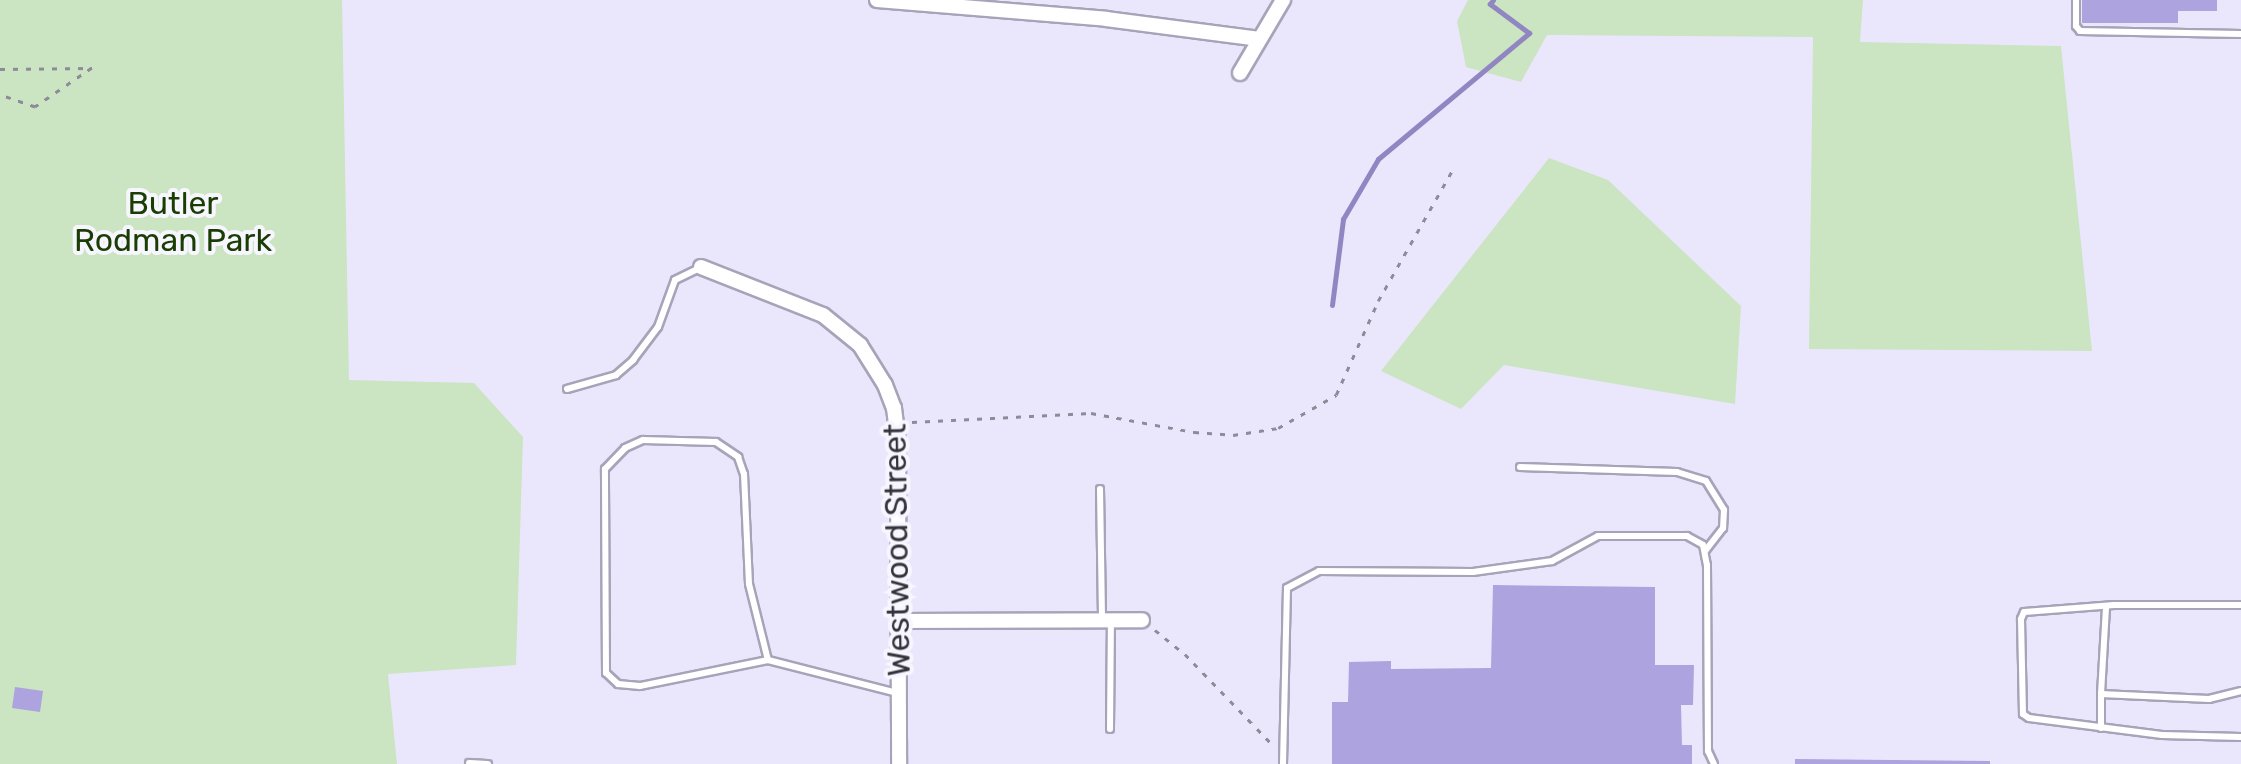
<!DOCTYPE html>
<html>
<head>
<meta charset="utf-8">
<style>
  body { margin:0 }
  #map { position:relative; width:2241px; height:764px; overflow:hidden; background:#eae7fd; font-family:Rubik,sans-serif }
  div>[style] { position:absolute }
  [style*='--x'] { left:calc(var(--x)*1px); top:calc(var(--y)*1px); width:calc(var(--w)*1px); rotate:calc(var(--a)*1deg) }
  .green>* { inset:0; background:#cbe4c1 }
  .stream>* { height:5px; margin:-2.5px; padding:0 2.5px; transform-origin:2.5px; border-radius:2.5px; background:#9087c2 }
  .building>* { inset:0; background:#aca3df }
  .path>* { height:2.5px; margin-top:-1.25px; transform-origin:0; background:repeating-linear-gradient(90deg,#8d8b99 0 5px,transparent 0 13px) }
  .roads { filter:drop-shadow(2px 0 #a6a4b8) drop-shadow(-2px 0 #a6a4b8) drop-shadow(0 2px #a6a4b8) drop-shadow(0 -2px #a6a4b8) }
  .service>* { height:6px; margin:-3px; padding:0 3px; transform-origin:3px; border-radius:3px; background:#fff }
  .minor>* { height:14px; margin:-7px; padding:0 7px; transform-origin:7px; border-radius:7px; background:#fff }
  span { translate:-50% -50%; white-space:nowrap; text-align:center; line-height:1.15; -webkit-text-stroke:8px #f7f6ff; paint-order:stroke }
  .park-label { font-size:32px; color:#1a3d03 }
  .street-label { font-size:32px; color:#34333b }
</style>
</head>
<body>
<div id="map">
  <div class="green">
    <i style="clip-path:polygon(0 0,342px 0,349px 380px,474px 383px,523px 437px,516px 665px,388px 674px,397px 764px,0 764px)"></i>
    <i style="clip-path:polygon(1468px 0,1863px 0,1860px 42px,2061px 46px,2092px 351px,1809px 349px,1813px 37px,1547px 35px,1521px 82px,1466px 67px,1457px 21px)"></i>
    <i style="clip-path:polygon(1549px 158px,1608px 180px,1741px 306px,1735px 404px,1504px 365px,1461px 409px,1381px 371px)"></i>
  </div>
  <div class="stream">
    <i style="--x:1332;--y:305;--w:87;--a:-82.7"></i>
    <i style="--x:1343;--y:219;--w:69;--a:-59.7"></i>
    <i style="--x:1378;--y:159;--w:197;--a:-39.8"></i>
    <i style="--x:1529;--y:33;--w:49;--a:-143.4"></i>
    <i style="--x:1490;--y:4;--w:5;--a:-53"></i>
  </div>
  <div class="building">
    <i style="clip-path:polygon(2082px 0,2217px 0,2217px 11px,2178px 11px,2178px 23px,2082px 23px)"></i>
    <i style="clip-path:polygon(1493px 585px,1655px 587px,1655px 665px,1694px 665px,1693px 705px,1681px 705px,1682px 745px,1692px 745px,1692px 764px,1332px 764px,1332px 702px,1348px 702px,1349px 662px,1391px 661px,1391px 669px,1491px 668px)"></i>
    <i style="clip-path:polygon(15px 687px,43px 691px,40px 712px,12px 708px)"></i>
    <i style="clip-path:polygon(1795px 759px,1990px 761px,1990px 764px,1795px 764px)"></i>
  </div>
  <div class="path">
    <i style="--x:0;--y:69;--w:92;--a:-0.6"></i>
    <i style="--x:92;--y:68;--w:69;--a:145.6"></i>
    <i style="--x:35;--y:107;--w:31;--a:-161"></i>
    <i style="--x:912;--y:422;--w:179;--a:-2.9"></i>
    <i style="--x:1091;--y:413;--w:105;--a:10.5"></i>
    <i style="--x:1194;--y:432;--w:39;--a:4"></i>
    <i style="--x:1233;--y:435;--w:46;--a:-8.8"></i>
    <i style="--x:1278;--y:428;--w:67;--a:-29.6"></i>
    <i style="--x:1336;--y:395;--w:103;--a:-65.9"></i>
    <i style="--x:1378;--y:301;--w:152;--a:-60.4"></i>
    <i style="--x:1155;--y:630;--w:38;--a:39"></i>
    <i style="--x:1185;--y:654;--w:124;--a:46"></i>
  </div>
  <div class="roads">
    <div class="service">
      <i style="--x:2076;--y:0;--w:26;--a:90"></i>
      <i style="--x:2076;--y:26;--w:6;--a:51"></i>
      <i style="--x:2080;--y:31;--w:161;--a:1.1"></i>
      <i style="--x:567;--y:389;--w:51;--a:-15.9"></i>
      <i style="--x:616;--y:375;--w:23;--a:-41"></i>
      <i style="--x:633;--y:360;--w:41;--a:-52.9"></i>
      <i style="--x:658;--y:327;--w:50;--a:-70.1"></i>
      <i style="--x:675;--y:280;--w:28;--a:-26"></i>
      <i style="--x:643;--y:440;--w:73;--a:1.6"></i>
      <i style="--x:716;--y:442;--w:27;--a:34"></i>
      <i style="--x:738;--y:457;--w:18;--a:71"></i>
      <i style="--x:744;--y:474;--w:110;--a:87.4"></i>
      <i style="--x:749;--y:584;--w:78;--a:76"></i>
      <i style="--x:768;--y:660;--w:131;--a:168.5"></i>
      <i style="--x:640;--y:686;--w:22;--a:-175"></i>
      <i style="--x:618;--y:684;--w:16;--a:-137"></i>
      <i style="--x:606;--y:673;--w:204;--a:-90.3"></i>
      <i style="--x:605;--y:469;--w:29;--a:-46"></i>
      <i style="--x:625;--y:448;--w:20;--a:-24"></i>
      <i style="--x:1520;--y:467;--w:157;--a:1.8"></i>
      <i style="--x:1677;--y:472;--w:30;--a:17"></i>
      <i style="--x:1706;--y:481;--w:34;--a:58"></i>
      <i style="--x:1724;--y:510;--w:18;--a:93"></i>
      <i style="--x:1723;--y:528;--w:29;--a:128"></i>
      <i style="--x:1100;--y:489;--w:130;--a:89.1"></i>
      <i style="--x:2241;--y:605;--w:127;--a:180"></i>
      <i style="--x:2114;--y:605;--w:90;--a:175.6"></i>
      <i style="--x:2024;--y:612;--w:8;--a:113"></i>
      <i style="--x:2021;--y:619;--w:95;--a:88.8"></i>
      <i style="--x:2023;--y:714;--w:7;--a:34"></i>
      <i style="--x:2029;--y:718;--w:134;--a:7.3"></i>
      <i style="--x:2162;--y:735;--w:79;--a:1.5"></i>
      <i style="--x:768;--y:660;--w:133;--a:14.3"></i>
      <i style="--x:2101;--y:694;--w:88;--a:-86.7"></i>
      <i style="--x:2101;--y:728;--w:34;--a:-90"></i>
      <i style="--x:2101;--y:694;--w:108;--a:2.7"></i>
      <i style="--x:2209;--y:699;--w:33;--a:-14"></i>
      <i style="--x:1110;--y:729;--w:107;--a:-89.5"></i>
      <i style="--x:469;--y:763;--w:19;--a:3"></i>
      <i style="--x:1283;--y:764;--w:176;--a:-88.7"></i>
      <i style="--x:1287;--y:588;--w:36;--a:-28"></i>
      <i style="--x:1319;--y:571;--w:154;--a:0.4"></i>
      <i style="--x:1473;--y:572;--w:80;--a:-7.9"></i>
      <i style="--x:1552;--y:561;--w:52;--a:-28.5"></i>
      <i style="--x:1598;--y:536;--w:89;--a:0"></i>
      <i style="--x:1687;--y:536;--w:18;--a:29"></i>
      <i style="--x:1703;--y:545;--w:20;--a:79"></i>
      <i style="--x:1707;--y:565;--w:186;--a:89.7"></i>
      <i style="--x:1708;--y:751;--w:14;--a:65"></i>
    </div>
    <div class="minor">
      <i style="--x:877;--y:0;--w:230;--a:4.7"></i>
      <i style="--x:1106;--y:19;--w:155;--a:7.4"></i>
      <i style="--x:1240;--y:73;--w:85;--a:-59.5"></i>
      <i style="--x:701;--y:267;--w:131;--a:21.5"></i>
      <i style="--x:823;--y:315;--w:48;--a:39"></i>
      <i style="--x:860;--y:345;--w:47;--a:58"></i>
      <i style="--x:885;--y:385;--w:25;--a:69"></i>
      <i style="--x:894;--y:408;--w:34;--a:83"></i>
      <i style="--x:898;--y:442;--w:322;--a:89.8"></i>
      <i style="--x:899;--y:621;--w:243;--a:-0.2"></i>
    </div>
  </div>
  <div class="park-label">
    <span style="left:173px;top:222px">Butler<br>Rodman Park</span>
  </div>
  <div class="street-label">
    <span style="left:897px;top:550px;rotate:-91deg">Westwood Street</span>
  </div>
</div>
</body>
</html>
